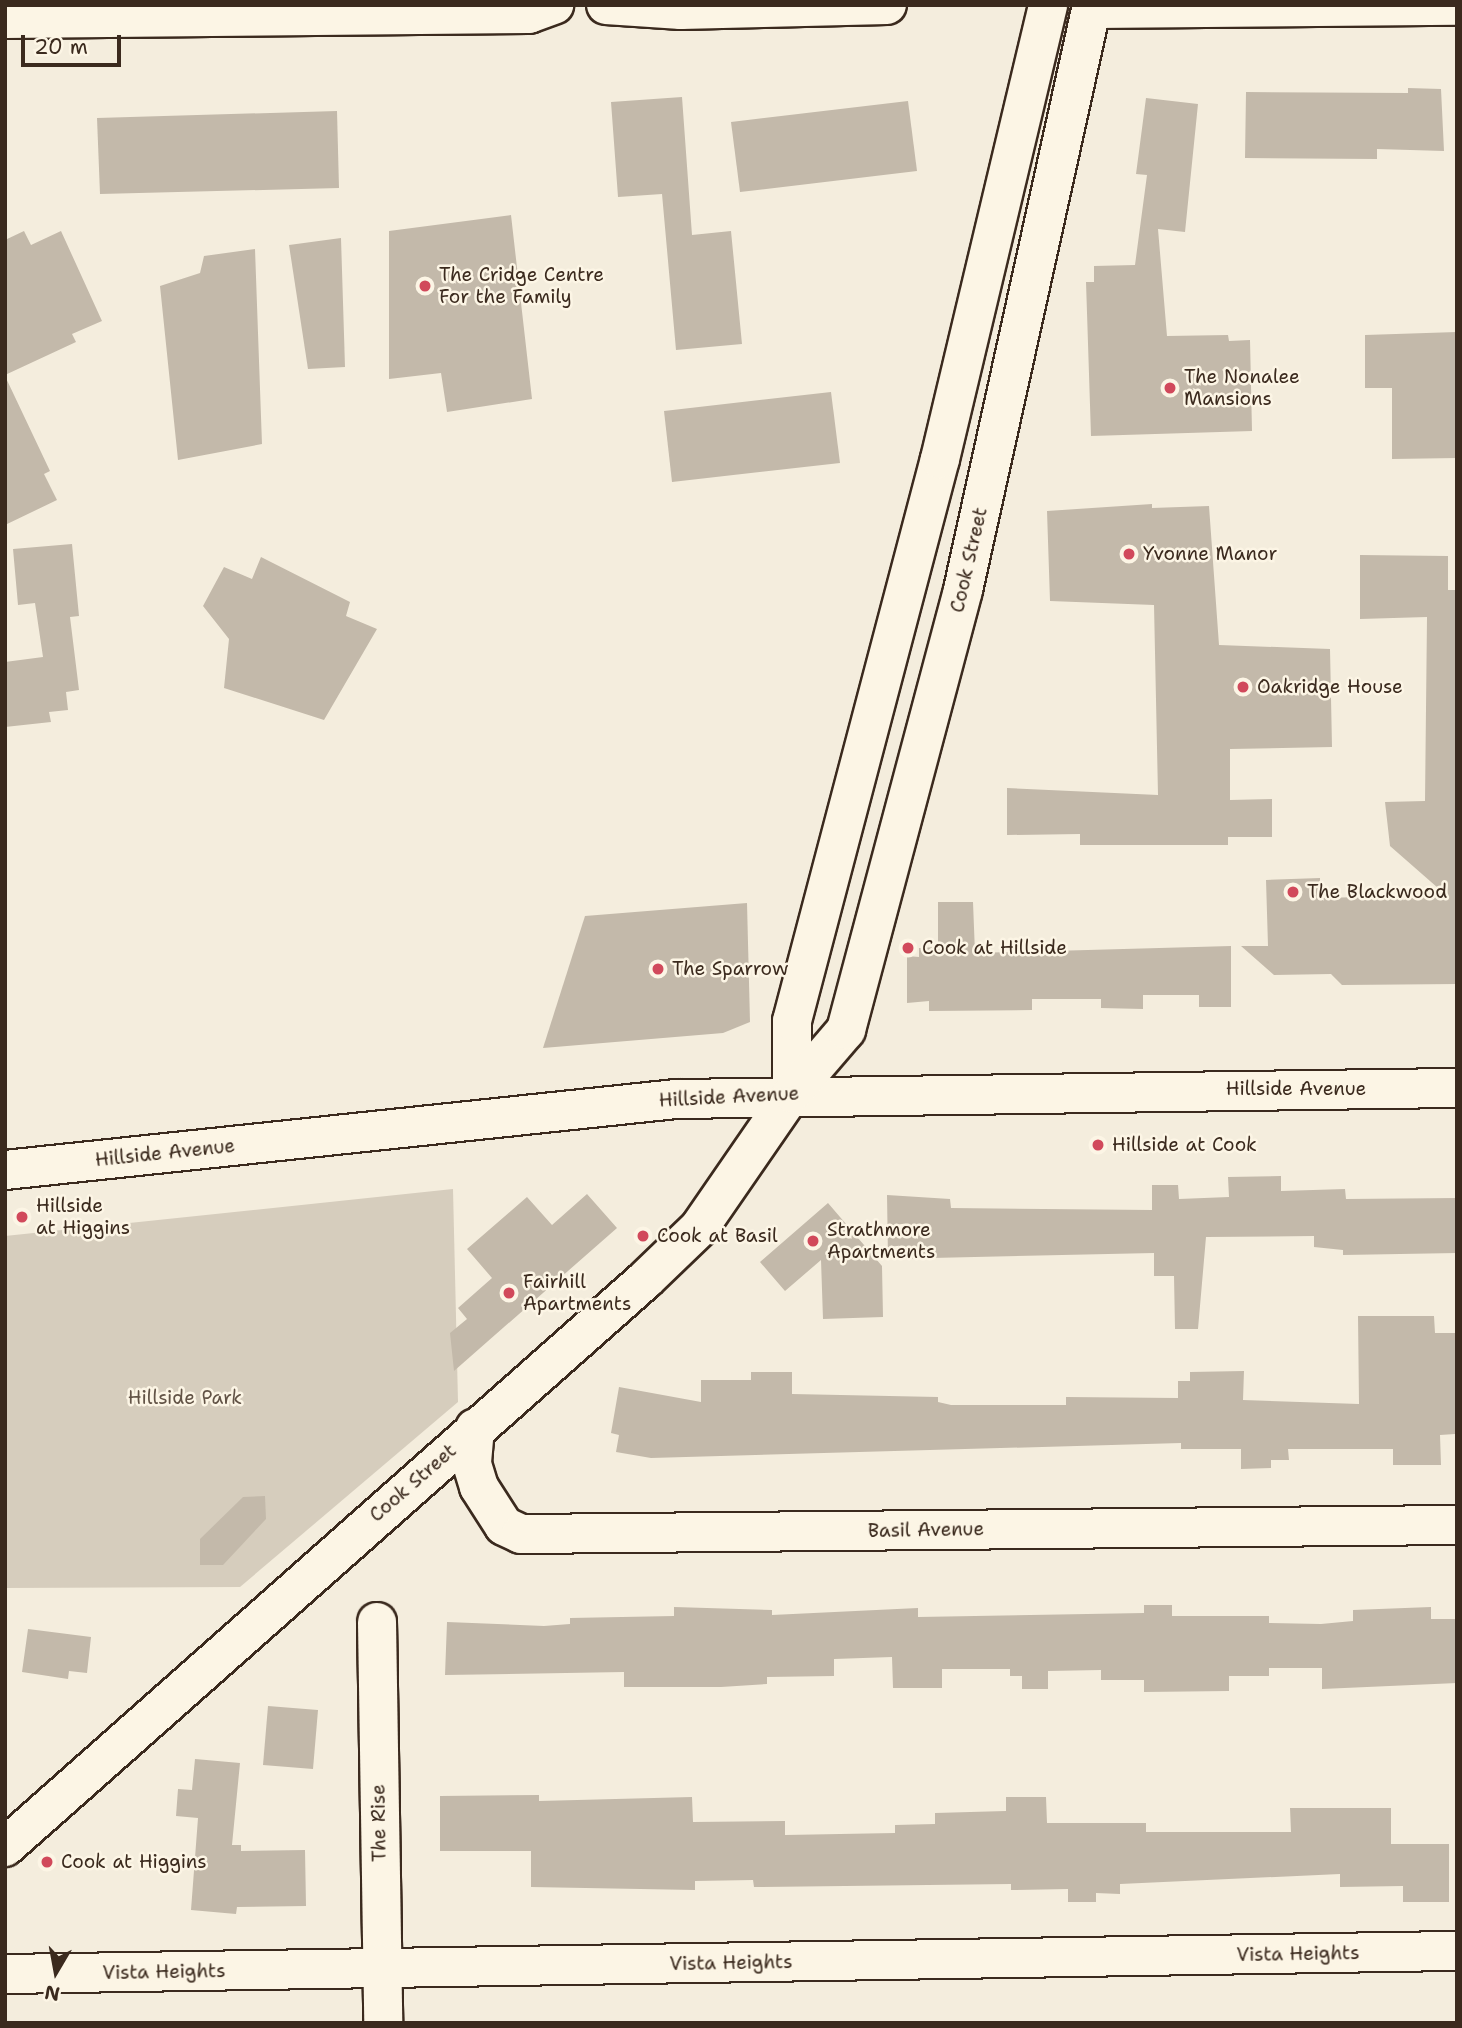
<!DOCTYPE html>
<html>
<head>
<meta charset="utf-8">
<style>
  body { margin:0 }
  #map { position:relative; width:1462px; height:2028px; overflow:hidden; background:#f4eddd; font-family:"Shantell Sans",sans-serif }
  div>[style] { position:absolute }
  [style*='--x'] { left:calc(var(--x)*1px); top:calc(var(--y)*1px); width:calc(var(--w)*1px); rotate:calc(var(--a)*1deg) }
  .green>* { inset:0; background:#d6cdbd }
  .building>* { inset:0; background:#c3b9aa }
  .roads { filter:drop-shadow(2px 0 #3b2a1e) drop-shadow(-2px 0 #3b2a1e) drop-shadow(0 2px #3b2a1e) drop-shadow(0 -2px #3b2a1e) }
  .minor>* { height:38px; margin:-19px; padding:0 19px; transform-origin:19px; border-radius:19px; background:#fcf5e5 }
  .major>* { height:38px; margin:-19px; padding:0 19px; transform-origin:19px; border-radius:19px; background:#fcf5e5 }
  .dots>* { width:19px; height:19px; translate:-50% -50%; box-sizing:border-box; border:4px solid #fcf5e5; border-radius:50% }
  span { translate:-50% -50%; white-space:nowrap; text-align:center; line-height:1.15; -webkit-text-stroke:5px #fcf5e5; paint-order:stroke }
  .poi-label { font-size:19px; color:#3b2a1e }
  .left { translate:0 -50%; text-align:left }
  .street-label { font-size:19px; color:#3b2a1e }
  .park-label { font-size:19px; color:#625346 }
  .frame { position:absolute; inset:0; border:7px solid #3b2a1e; pointer-events:none }
  .north { position:absolute; left:21px; top:1937px; width:70px; height:70px; -webkit-text-stroke:5px #fcf5e5; paint-order:stroke; rotate:190deg; font-size:19px; font-weight:700; line-height:28px; text-align:center; color:#3b2a1e }
  .north::after { content:''; display:block; margin:auto; width:24px; height:32px; background:#3b2a1e; clip-path:polygon(50% 0,100% 100%,50% 72%,0 100%) }
  .scale { position:absolute; left:21px; top:35px; width:100px; height:32px; box-sizing:border-box; border:4px solid #3b2a1e; border-top:0; padding-left:9px; font-size:21px; line-height:24px; white-space:nowrap; color:#3b2a1e; -webkit-text-stroke:5px #fcf5e5; paint-order:stroke }
</style>
</head>
<body>
<div id="map">
  <div class="green">
    <i style="clip-path:polygon(453px 1189px,458px 1402px,240px 1587px,5px 1588px,5px 1236px)"></i>
  </div>
  <div class="building">
    <i style="clip-path:polygon(1408px 88px,1441px 89px,1444px 151px,1377px 149px,1377px 159px,1245px 158px,1246px 92px,1408px 93px)"></i>
    <i style="clip-path:polygon(682px 97px,692px 235px,731px 231px,742px 344px,676px 350px,662px 194px,618px 197px,611px 102px)"></i>
    <i style="clip-path:polygon(1146px 98px,1198px 104px,1185px 232px,1158px 229px,1167px 336px,1228px 335px,1229px 341px,1250px 340px,1252px 431px,1091px 436px,1086px 282px,1094px 282px,1094px 266px,1135px 265px,1147px 175px,1136px 174px)"></i>
    <i style="clip-path:polygon(908px 101px,917px 171px,740px 192px,731px 122px)"></i>
    <i style="clip-path:polygon(337px 111px,339px 188px,100px 194px,97px 118px)"></i>
    <i style="clip-path:polygon(511px 215px,532px 399px,447px 412px,441px 373px,389px 379px,389px 231px)"></i>
    <i style="clip-path:polygon(24px 231px,31px 245px,61px 231px,102px 321px,72px 334px,76px 342px,5px 375px,5px 240px)"></i>
    <i style="clip-path:polygon(341px 238px,345px 367px,308px 369px,289px 245px)"></i>
    <i style="clip-path:polygon(255px 249px,262px 444px,178px 460px,160px 286px,200px 273px,204px 256px)"></i>
    <i style="clip-path:polygon(1457px 332px,1457px 458px,1392px 459px,1392px 388px,1365px 388px,1365px 335px)"></i>
    <i style="clip-path:polygon(5px 376px,50px 471px,44px 474px,57px 500px,5px 525px)"></i>
    <i style="clip-path:polygon(831px 392px,840px 463px,672px 482px,664px 411px)"></i>
    <i style="clip-path:polygon(1152px 504px,1152px 508px,1209px 506px,1219px 645px,1330px 649px,1332px 747px,1230px 749px,1230px 800px,1272px 799px,1272px 837px,1228px 837px,1228px 845px,1080px 845px,1080px 834px,1007px 835px,1007px 788px,1158px 795px,1154px 605px,1050px 601px,1047px 511px)"></i>
    <i style="clip-path:polygon(72px 544px,79px 616px,70px 617px,79px 690px,66px 692px,68px 710px,49px 712px,51px 722px,5px 727px,5px 662px,43px 657px,35px 603px,18px 605px,13px 549px)"></i>
    <i style="clip-path:polygon(1360px 555px,1448px 556px,1448px 590px,1457px 590px,1457px 984px,1342px 985px,1331px 974px,1274px 975px,1241px 946px,1268px 946px,1266px 880px,1320px 878px,1320px 898px,1446px 895px,1390px 846px,1385px 802px,1425px 801px,1427px 617px,1360px 619px)"></i>
    <i style="clip-path:polygon(261px 557px,350px 602px,346px 616px,377px 629px,324px 720px,224px 688px,229px 639px,203px 606px,224px 567px,252px 579px)"></i>
    <i style="clip-path:polygon(938px 902px,973px 902px,975px 953px,1231px 946px,1231px 1007px,1199px 1007px,1199px 995px,1143px 995px,1143px 1009px,1101px 1008px,1101px 999px,1032px 999px,1032px 1010px,929px 1011px,929px 1001px,907px 1003px,907px 956px,919px 957px,919px 948px,938px 947px)"></i>
    <i style="clip-path:polygon(747px 903px,750px 1022px,723px 1033px,543px 1048px,585px 916px)"></i>
    <i style="clip-path:polygon(1281px 1176px,1281px 1191px,1345px 1189px,1346px 1199px,1457px 1198px,1457px 1253px,1343px 1255px,1343px 1250px,1314px 1247px,1314px 1236px,1206px 1237px,1198px 1329px,1175px 1329px,1174px 1276px,1154px 1276px,1154px 1253px,888px 1259px,887px 1195px,950px 1199px,951px 1208px,1152px 1210px,1152px 1185px,1178px 1185px,1179px 1199px,1229px 1197px,1228px 1177px)"></i>
    <i style="clip-path:polygon(587px 1194px,617px 1228px,454px 1371px,450px 1333px,467px 1319px,458px 1308px,492px 1278px,467px 1249px,527px 1197px,552px 1225px)"></i>
    <i style="clip-path:polygon(828px 1203px,882px 1266px,883px 1317px,823px 1319px,821px 1260px,785px 1291px,760px 1262px)"></i>
    <i style="clip-path:polygon(1358px 1316px,1434px 1316px,1435px 1333px,1457px 1333px,1455px 1434px,1440px 1435px,1441px 1465px,1393px 1465px,1393px 1449px,1288px 1449px,1289px 1460px,1271px 1460px,1271px 1468px,1241px 1469px,1241px 1449px,1181px 1449px,1181px 1443px,651px 1458px,616px 1452px,619px 1435px,611px 1433px,619px 1387px,701px 1402px,701px 1380px,751px 1380px,751px 1372px,792px 1372px,792px 1394px,938px 1397px,938px 1402px,951px 1405px,1066px 1405px,1066px 1397px,1178px 1398px,1178px 1381px,1190px 1381px,1190px 1372px,1244px 1371px,1243px 1400px,1359px 1404px)"></i>
    <i style="clip-path:polygon(265px 1496px,266px 1519px,223px 1565px,200px 1565px,200px 1539px,243px 1497px)"></i>
    <i style="clip-path:polygon(1144px 1605px,1172px 1605px,1172px 1616px,1269px 1616px,1269px 1623px,1321px 1624px,1353px 1621px,1353px 1610px,1431px 1607px,1431px 1619px,1457px 1619px,1457px 1683px,1322px 1689px,1322px 1668px,1269px 1668px,1269px 1676px,1229px 1676px,1229px 1691px,1144px 1692px,1144px 1680px,1101px 1680px,1101px 1670px,1048px 1671px,1048px 1689px,1022px 1689px,1022px 1676px,1010px 1676px,1010px 1669px,942px 1669px,942px 1688px,893px 1688px,892px 1657px,834px 1659px,834px 1676px,767px 1677px,767px 1684px,721px 1687px,624px 1687px,624px 1672px,445px 1675px,447px 1622px,544px 1626px,570px 1624px,570px 1618px,674px 1616px,674px 1607px,772px 1610px,772px 1615px,918px 1608px,918px 1617px,1144px 1613px)"></i>
    <i style="clip-path:polygon(28px 1629px,91px 1637px,87px 1673px,69px 1671px,68px 1679px,22px 1672px)"></i>
    <i style="clip-path:polygon(268px 1706px,318px 1710px,313px 1769px,263px 1765px)"></i>
    <i style="clip-path:polygon(195px 1759px,240px 1763px,232px 1845px,241px 1845px,241px 1851px,305px 1850px,306px 1906px,237px 1907px,236px 1914px,191px 1910px,198px 1818px,176px 1816px,178px 1789px,192px 1790px)"></i>
    <i style="clip-path:polygon(539px 1795px,539px 1801px,692px 1797px,693px 1822px,785px 1821px,785px 1835px,895px 1833px,895px 1825px,935px 1824px,935px 1813px,1006px 1811px,1006px 1797px,1046px 1797px,1047px 1823px,1146px 1823px,1146px 1832px,1291px 1832px,1290px 1808px,1391px 1808px,1391px 1844px,1449px 1844px,1449px 1902px,1403px 1902px,1403px 1886px,1340px 1887px,1340px 1874px,1120px 1884px,1120px 1894px,1096px 1893px,1096px 1902px,1068px 1902px,1068px 1889px,1011px 1890px,1011px 1884px,754px 1887px,753px 1880px,695px 1881px,695px 1890px,531px 1887px,531px 1851px,440px 1851px,440px 1796px)"></i>
  </div>
  <div class="roads">
    <div class="minor">
      <i style="--x:606;--y:5;--w:75;--a:3.8"></i>
      <i style="--x:681;--y:10;--w:206;--a:-1.4"></i>
      <i style="--x:1092;--y:9;--w:365;--a:-0.5"></i>
      <i style="--x:5;--y:19;--w:524;--a:-0.55"></i>
      <i style="--x:529;--y:14;--w:27;--a:-20"></i>
      <i style="--x:475;--y:1428;--w:36;--a:95"></i>
      <i style="--x:472;--y:1464;--w:24;--a:73"></i>
      <i style="--x:479;--y:1487;--w:46;--a:57.3"></i>
      <i style="--x:504;--y:1526;--w:19;--a:25"></i>
      <i style="--x:521;--y:1534;--w:936;--a:-0.55"></i>
      <i style="--x:377;--y:1622;--w:401;--a:89.1"></i>
      <i style="--x:5;--y:1974;--w:1452;--a:-0.91"></i>
    </div>
    <div class="major">
      <i style="--x:792;--y:1093;--w:72;--a:-90"></i>
      <i style="--x:792;--y:1021;--w:581;--a:-75.25"></i>
      <i style="--x:940;--y:459;--w:467;--a:-76.6"></i>
      <i style="--x:5;--y:1170;--w:675;--a:-6.04"></i>
      <i style="--x:676;--y:1099;--w:781;--a:-0.81"></i>
      <i style="--x:5;--y:1847;--w:856;--a:-41.54"></i>
      <i style="--x:646;--y:1279;--w:74;--a:-43.9"></i>
      <i style="--x:699;--y:1228;--w:164;--a:-55.4"></i>
      <i style="--x:792;--y:1093;--w:83;--a:-49.4"></i>
      <i style="--x:846;--y:1030;--w:455;--a:-75.1"></i>
      <i style="--x:963;--y:590;--w:599;--a:-77.56"></i>
    </div>
  </div>
  <div class="dots">
    <i style="left:425px;top:286px;background:#d1495b"></i>
    <i style="left:1170px;top:388px;background:#d1495b"></i>
    <i style="left:1129px;top:554px;background:#d1495b"></i>
    <i style="left:1243px;top:687px;background:#d1495b"></i>
    <i style="left:1293px;top:892px;background:#d1495b"></i>
    <i style="left:908px;top:948px;background:#d1495b"></i>
    <i style="left:658px;top:969px;background:#d1495b"></i>
    <i style="left:1098px;top:1145px;background:#d1495b"></i>
    <i style="left:22px;top:1217px;background:#d1495b"></i>
    <i style="left:643px;top:1236px;background:#d1495b"></i>
    <i style="left:813px;top:1241px;background:#d1495b"></i>
    <i style="left:509px;top:1293px;background:#d1495b"></i>
    <i style="left:47px;top:1862px;background:#d1495b"></i>
  </div>
  <div class="poi-label">
    <span class="left" style="left:439px;top:286px">The Cridge Centre<br>For the Family</span>
    <span class="left" style="left:1184px;top:388px">The Nonalee<br>Mansions</span>
    <span class="left" style="left:1143px;top:554px">Yvonne Manor</span>
    <span class="left" style="left:1257px;top:687px">Oakridge House</span>
    <span class="left" style="left:1307px;top:892px">The Blackwood</span>
    <span class="left" style="left:922px;top:948px">Cook at Hillside</span>
    <span class="left" style="left:672px;top:969px">The Sparrow</span>
    <span class="left" style="left:1112px;top:1145px">Hillside at Cook</span>
    <span class="left" style="left:36px;top:1217px">Hillside<br>at Higgins</span>
    <span class="left" style="left:827px;top:1241px">Strathmore<br>Apartments</span>
    <span class="left" style="left:657px;top:1236px">Cook at Basil</span>
    <span class="left" style="left:523px;top:1293px">Fairhill<br>Apartments</span>
    <span class="left" style="left:61px;top:1862px">Cook at Higgins</span>
  </div>
  <div class="street-label">
    <span style="left:969px;top:560px;rotate:-77deg">Cook Street</span>
    <span style="left:1296px;top:1089px">Hillside Avenue</span>
    <span style="left:729px;top:1097px;rotate:-3deg">Hillside Avenue</span>
    <span style="left:165px;top:1153px;rotate:-6deg">Hillside Avenue</span>
    <span style="left:413px;top:1483px;rotate:-41deg">Cook Street</span>
    <span style="left:926px;top:1530px;rotate:-1deg">Basil Avenue</span>
    <span style="left:379px;top:1823px;rotate:-91deg">The Rise</span>
    <span style="left:1298px;top:1954px;rotate:-1deg">Vista Heights</span>
    <span style="left:731px;top:1963px;rotate:-1deg">Vista Heights</span>
    <span style="left:164px;top:1972px;rotate:-1deg">Vista Heights</span>
  </div>
  <div class="park-label">
    <span style="left:185px;top:1398px">Hillside Park</span>
  </div>
  <div class="frame"></div>
  <div class="north">N</div>
  <div class="scale">20 m</div>
</div>
</body>
</html>
